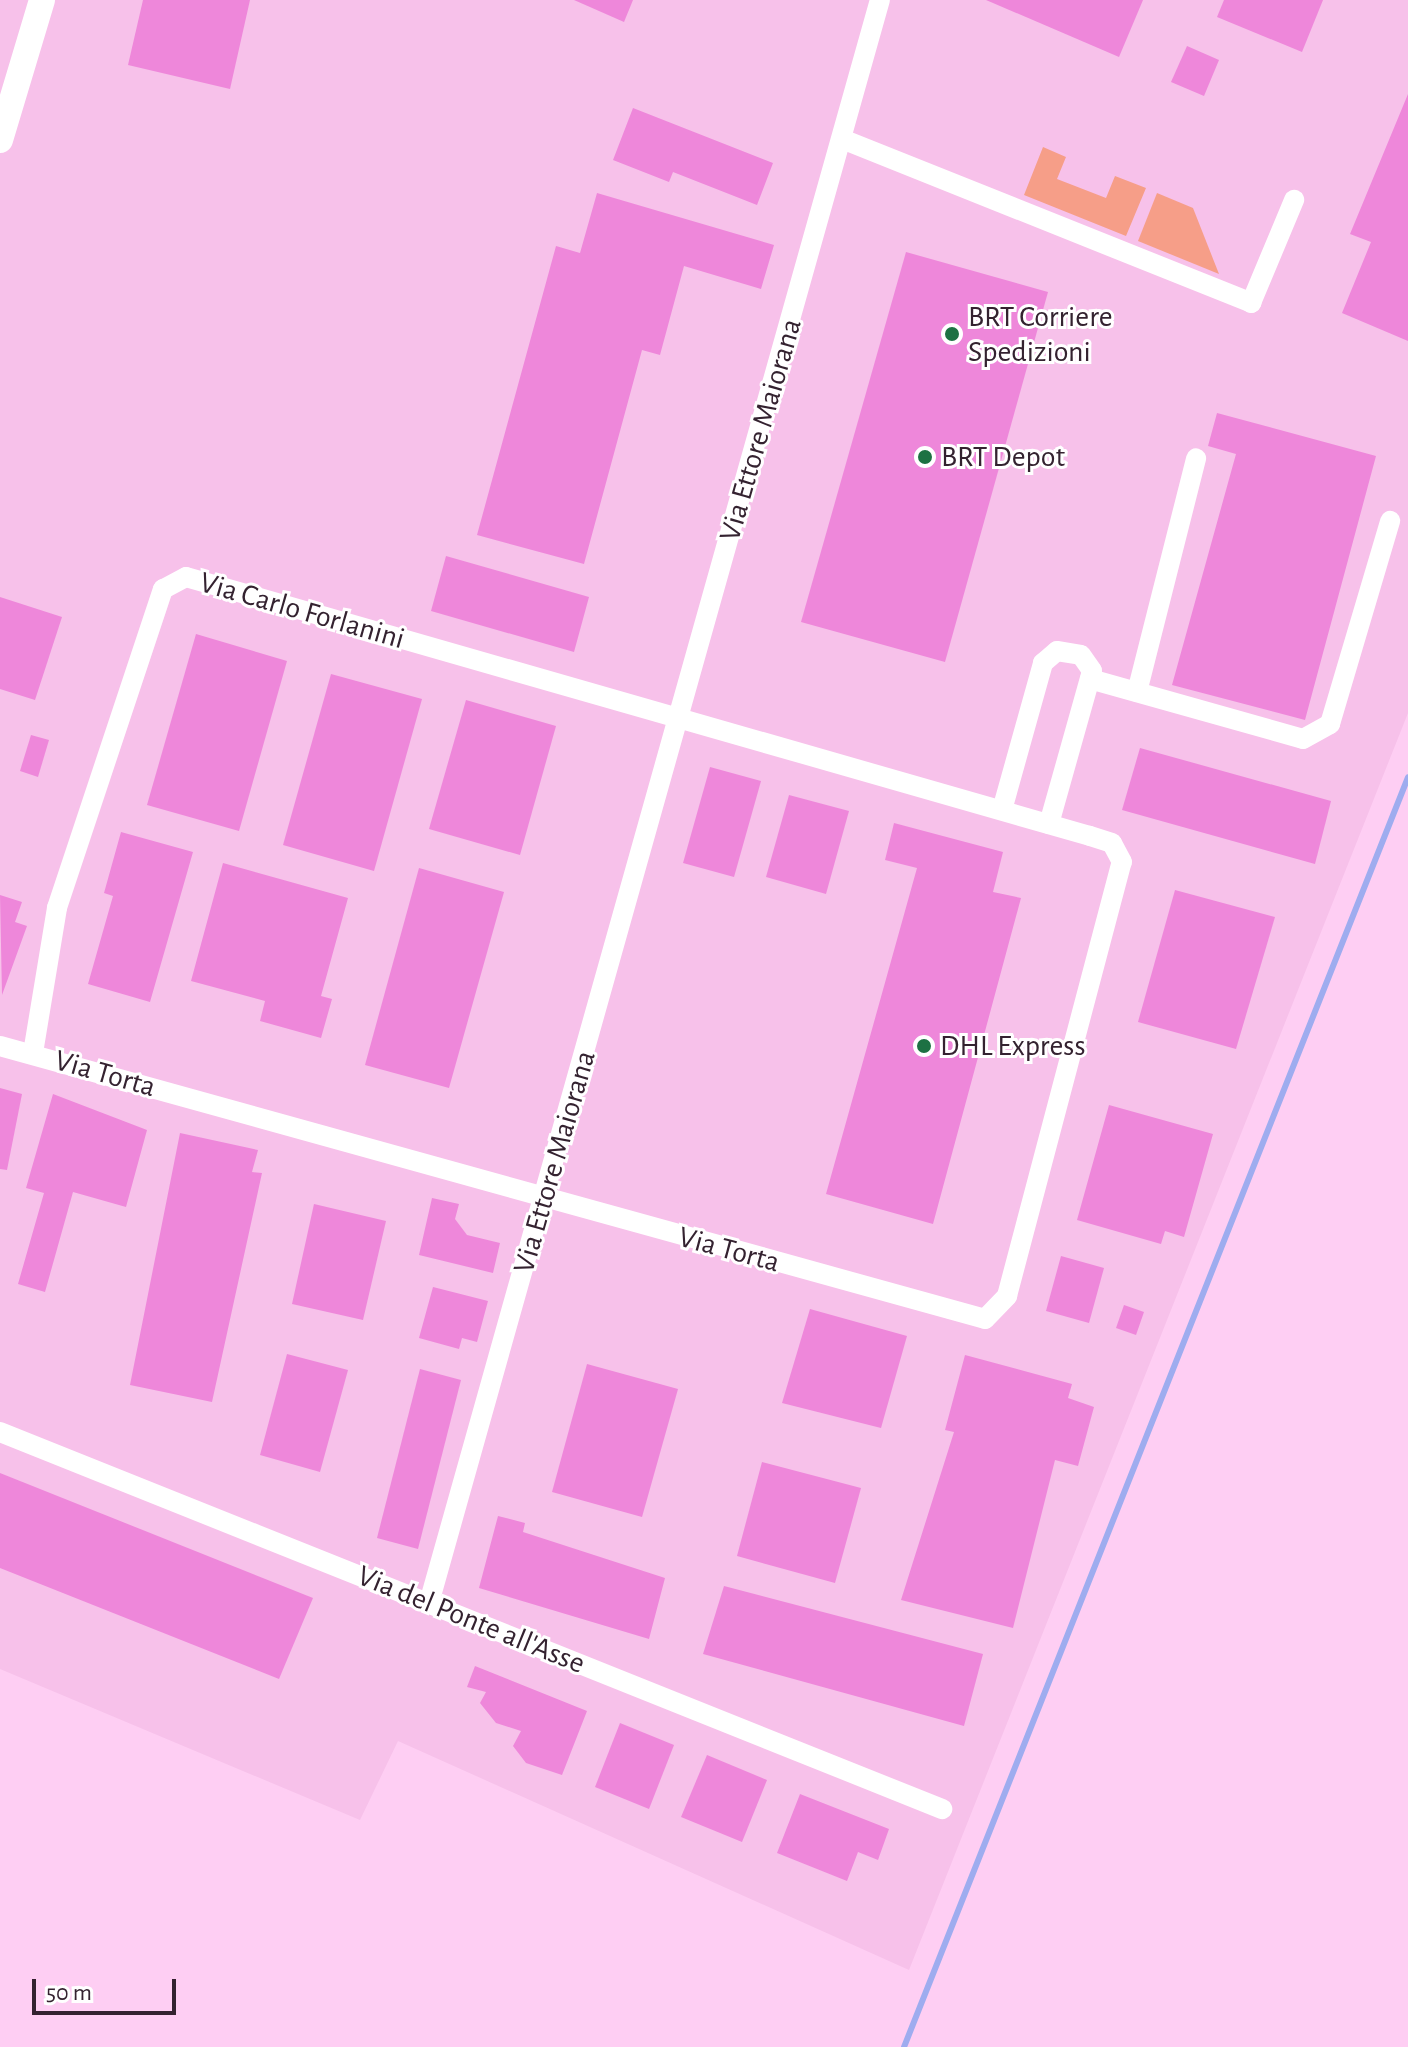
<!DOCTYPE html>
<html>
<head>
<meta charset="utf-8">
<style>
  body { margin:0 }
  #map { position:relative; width:1408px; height:2047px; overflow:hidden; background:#fecef3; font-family:"Alegreya Sans",sans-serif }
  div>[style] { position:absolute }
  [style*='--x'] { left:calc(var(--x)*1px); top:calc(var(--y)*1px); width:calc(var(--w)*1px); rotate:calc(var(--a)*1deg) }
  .built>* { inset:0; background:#f7c1ea }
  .green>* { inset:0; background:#f69e88 }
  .stream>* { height:6px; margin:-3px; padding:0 3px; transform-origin:3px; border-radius:3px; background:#9eacef }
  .building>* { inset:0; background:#ee87da }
  .minor>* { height:20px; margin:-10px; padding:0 10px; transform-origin:10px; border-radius:10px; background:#fff }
  .major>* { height:26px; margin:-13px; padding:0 13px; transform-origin:13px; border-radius:13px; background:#fff }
  .dots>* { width:22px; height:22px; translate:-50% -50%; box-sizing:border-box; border:4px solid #fff; border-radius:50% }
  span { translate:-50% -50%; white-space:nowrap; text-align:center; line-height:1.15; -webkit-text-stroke:6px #fff; paint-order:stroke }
  .poi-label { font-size:30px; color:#342230 }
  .left { translate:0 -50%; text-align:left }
  .street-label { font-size:30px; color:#342230 }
  .scale { position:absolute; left:32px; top:1979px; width:144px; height:36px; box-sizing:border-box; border:4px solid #342230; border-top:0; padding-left:10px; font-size:24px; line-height:28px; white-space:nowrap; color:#342230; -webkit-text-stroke:6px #fff; paint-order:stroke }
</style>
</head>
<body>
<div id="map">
  <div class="built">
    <i style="clip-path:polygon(0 0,1408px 0,1408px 713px,909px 1970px,398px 1741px,360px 1820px,0 1669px)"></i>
  </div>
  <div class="green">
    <i style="clip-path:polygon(1043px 147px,1066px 157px,1057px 179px,1106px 198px,1115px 176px,1146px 188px,1126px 236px,1024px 195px)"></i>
    <i style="clip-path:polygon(1157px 193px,1193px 208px,1219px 274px,1138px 241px)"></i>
  </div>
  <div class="stream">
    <i style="--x:904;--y:2047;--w:1366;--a:-68.35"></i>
  </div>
  <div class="building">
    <i style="clip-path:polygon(143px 0,250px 0,230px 89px,128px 65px)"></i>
    <i style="clip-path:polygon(574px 0,633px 0,624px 22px)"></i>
    <i style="clip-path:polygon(986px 0,1143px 0,1119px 57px)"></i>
    <i style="clip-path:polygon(1224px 0,1323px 0,1302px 52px,1217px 17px)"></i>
    <i style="clip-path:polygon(1187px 46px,1219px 60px,1204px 96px,1171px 82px)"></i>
    <i style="clip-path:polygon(1408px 94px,1408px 341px,1342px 313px,1371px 242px,1350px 234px)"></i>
    <i style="clip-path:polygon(633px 108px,773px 163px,757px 205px,673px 172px,669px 182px,613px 160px)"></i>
    <i style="clip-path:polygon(597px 193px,774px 245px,761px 289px,684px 266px,660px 355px,642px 350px,584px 564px,477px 535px,556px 246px,580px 253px)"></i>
    <i style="clip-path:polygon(906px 252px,1048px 292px,945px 662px,801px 622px)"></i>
    <i style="clip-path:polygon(1217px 413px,1376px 456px,1305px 720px,1172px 685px,1236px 454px,1208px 446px)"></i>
    <i style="clip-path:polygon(446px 556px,589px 597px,574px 652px,431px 611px)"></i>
    <i style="clip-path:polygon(0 597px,62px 617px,35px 700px,0 689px)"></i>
    <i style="clip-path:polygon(196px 634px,287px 661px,239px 831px,147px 805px)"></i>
    <i style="clip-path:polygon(331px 674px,422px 699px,374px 871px,283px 845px)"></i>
    <i style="clip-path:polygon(466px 700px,556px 726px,520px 855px,429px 829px)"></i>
    <i style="clip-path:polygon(31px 735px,49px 740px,38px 777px,20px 771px)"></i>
    <i style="clip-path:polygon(1140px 748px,1331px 801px,1315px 864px,1122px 810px)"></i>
    <i style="clip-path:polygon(710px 767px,761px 781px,734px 877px,683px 863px)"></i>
    <i style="clip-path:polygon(789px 795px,849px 811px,826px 894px,766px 877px)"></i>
    <i style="clip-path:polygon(894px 823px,1003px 852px,993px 892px,1021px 898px,933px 1224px,826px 1194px,917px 868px,885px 860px)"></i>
    <i style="clip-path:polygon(121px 832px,193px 852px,150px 1002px,88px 984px,113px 896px,104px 893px)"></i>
    <i style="clip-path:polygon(223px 863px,348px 898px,321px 996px,332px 999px,321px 1038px,260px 1021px,265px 1001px,191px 981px)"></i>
    <i style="clip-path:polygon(419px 868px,504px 892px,449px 1088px,365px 1065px)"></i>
    <i style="clip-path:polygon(1175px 890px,1275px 917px,1236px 1049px,1138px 1022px)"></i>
    <i style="clip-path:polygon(0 895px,22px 902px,15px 922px,27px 926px,2px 995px)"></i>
    <i style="clip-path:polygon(0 1088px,22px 1094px,7px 1170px,0 1169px)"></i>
    <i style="clip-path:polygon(53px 1094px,147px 1130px,126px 1207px,73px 1192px,45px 1292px,18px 1284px,44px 1193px,26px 1188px)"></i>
    <i style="clip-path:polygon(1109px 1105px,1213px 1134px,1184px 1237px,1165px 1231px,1161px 1244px,1077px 1220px)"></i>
    <i style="clip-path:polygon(180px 1133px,258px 1150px,252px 1172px,262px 1173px,212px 1402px,130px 1385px)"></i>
    <i style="clip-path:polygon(432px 1198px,459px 1204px,455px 1219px,467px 1235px,500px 1243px,493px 1273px,419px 1255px)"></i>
    <i style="clip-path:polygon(314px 1204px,386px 1221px,363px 1320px,292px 1304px)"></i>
    <i style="clip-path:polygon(1061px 1256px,1104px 1268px,1089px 1323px,1046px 1311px)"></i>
    <i style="clip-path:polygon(433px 1287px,488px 1301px,477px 1342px,462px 1338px,459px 1349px,419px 1338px)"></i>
    <i style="clip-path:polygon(1124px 1305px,1144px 1312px,1136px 1335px,1116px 1328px)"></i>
    <i style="clip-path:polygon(810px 1309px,907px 1336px,881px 1428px,782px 1403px)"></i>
    <i style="clip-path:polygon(287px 1354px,348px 1370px,320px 1472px,260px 1455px)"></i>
    <i style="clip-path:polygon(965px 1355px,1072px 1384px,1068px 1398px,1094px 1407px,1078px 1466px,1055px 1460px,1013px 1628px,901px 1600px,954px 1432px,945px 1430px)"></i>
    <i style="clip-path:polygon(587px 1364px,678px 1389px,642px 1517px,552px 1492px)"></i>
    <i style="clip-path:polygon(420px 1369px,461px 1380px,418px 1549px,377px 1538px)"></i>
    <i style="clip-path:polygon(762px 1462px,861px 1488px,835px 1583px,737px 1556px)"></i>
    <i style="clip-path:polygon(0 1473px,313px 1598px,279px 1679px,0 1568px)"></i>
    <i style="clip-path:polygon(498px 1516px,525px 1523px,523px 1532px,665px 1578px,649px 1639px,479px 1588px)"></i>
    <i style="clip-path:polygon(724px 1586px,983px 1654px,964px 1726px,703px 1654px)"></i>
    <i style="clip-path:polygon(475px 1666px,587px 1711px,562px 1775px,526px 1763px,513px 1746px,521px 1731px,496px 1723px,480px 1703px,486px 1692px,467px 1687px)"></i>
    <i style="clip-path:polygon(620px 1723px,674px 1745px,649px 1809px,595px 1787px)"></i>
    <i style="clip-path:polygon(707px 1755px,767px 1780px,742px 1842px,681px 1817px)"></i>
    <i style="clip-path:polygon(800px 1794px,889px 1829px,878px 1860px,858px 1852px,847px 1881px,777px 1853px)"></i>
  </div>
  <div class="minor">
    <i style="--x:842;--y:139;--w:441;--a:21.8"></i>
    <i style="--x:1251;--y:303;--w:112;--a:-67.3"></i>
    <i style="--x:1090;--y:679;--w:221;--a:15.7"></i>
    <i style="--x:1303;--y:739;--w:31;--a:-29"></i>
    <i style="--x:1330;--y:724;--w:212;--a:-73.5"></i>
    <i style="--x:1137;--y:692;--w:241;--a:-75.8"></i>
    <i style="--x:1002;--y:810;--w:153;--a:-74.4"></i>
    <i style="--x:1043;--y:663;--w:18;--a:-41"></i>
    <i style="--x:1057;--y:651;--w:24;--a:9"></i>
    <i style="--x:1081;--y:655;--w:19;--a:55"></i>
    <i style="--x:1092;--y:671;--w:159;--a:105.7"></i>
    <i style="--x:0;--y:1046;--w:1022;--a:15.49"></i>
    <i style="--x:985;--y:1319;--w:32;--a:-46"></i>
    <i style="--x:1007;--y:1296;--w:449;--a:-75.2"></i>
    <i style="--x:1122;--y:862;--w:21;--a:-118"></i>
    <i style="--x:1112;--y:843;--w:23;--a:-162"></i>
    <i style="--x:1090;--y:836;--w:940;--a:-164.01"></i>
    <i style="--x:186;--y:577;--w:26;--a:152"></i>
    <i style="--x:163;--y:589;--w:336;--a:108.4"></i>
    <i style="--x:57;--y:908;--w:147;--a:99.4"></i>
    <i style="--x:0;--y:1432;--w:1015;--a:21.81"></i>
    <i style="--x:429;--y:1603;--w:1665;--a:-74.29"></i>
  </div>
  <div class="major">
    <i style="--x:0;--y:140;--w:146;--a:-73.3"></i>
  </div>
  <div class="dots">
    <i style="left:952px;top:334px;background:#1d7143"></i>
    <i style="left:925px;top:457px;background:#1d7143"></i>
    <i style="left:924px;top:1046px;background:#1d7143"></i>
  </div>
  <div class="poi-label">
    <span class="left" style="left:968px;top:334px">BRT Corriere<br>Spedizioni</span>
    <span class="left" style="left:941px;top:457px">BRT Depot</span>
    <span class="left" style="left:940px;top:1046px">DHL Express</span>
  </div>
  <div class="street-label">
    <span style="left:761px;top:430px;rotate:-74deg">Via Ettore Maiorana</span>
    <span style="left:302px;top:611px;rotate:16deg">Via Carlo Forlanini</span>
    <span style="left:105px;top:1074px;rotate:16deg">Via Torta</span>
    <span style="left:555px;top:1162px;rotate:-74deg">Via Ettore Maiorana</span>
    <span style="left:729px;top:1250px;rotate:15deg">Via Torta</span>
    <span style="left:471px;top:1620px;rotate:22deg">Via del Ponte all'Asse</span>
  </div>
  <div class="scale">50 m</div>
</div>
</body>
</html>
